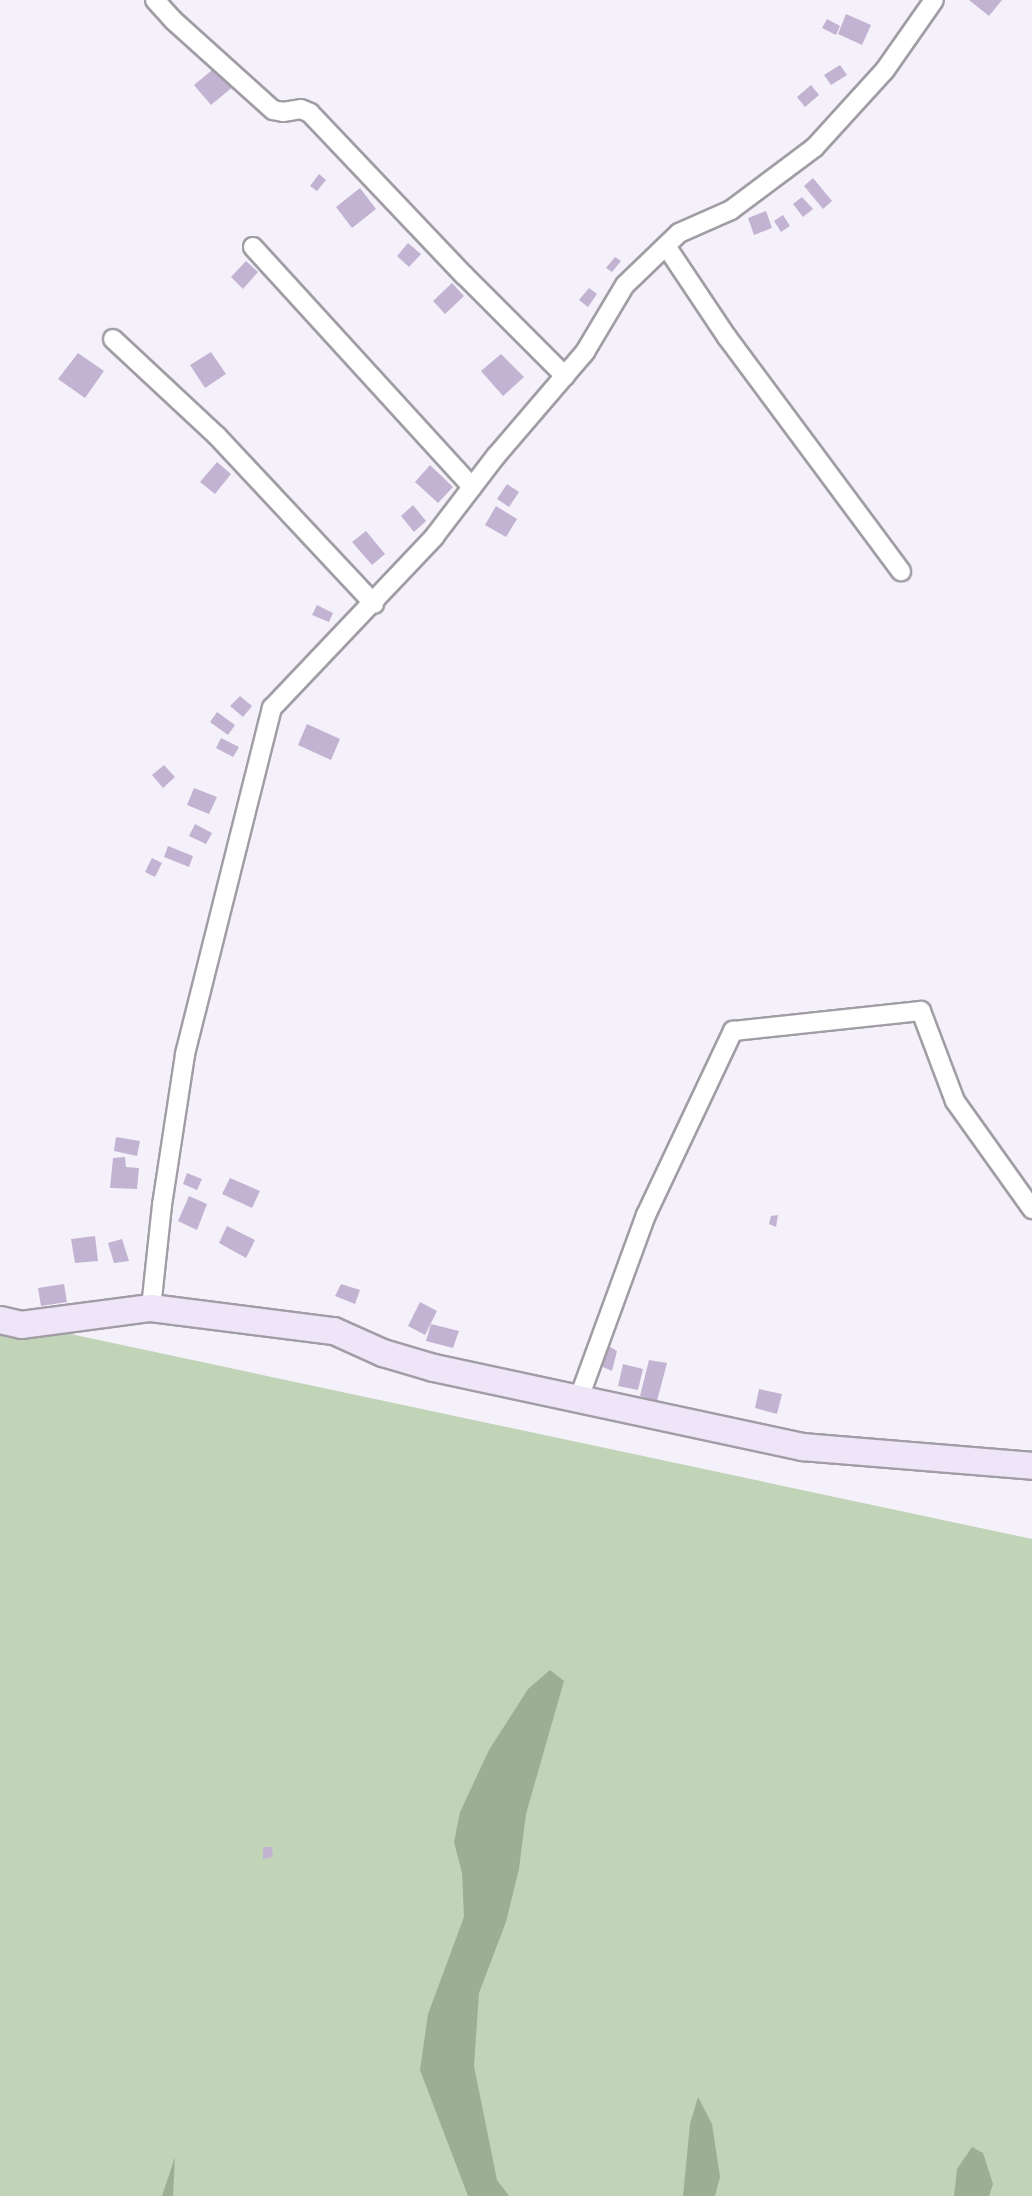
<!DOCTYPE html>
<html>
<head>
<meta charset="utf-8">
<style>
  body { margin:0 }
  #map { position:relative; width:1032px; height:2196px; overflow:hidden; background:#f5f1fa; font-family:Karla,sans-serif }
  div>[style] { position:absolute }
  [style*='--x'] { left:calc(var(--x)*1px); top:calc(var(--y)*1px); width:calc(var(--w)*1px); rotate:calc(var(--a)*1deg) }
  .green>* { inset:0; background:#c2d4b8 }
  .water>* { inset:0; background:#9caf92 }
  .building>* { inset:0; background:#c3b3d2 }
  .roads { filter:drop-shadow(2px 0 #a19da5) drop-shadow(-2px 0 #a19da5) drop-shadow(0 2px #a19da5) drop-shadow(0 -2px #a19da5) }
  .street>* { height:18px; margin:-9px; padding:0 9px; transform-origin:9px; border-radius:9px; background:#fff }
  .secondary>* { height:26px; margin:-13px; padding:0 13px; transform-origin:13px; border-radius:13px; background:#efe5f8 }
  span { translate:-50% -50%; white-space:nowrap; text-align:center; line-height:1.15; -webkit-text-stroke:5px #f5f1fa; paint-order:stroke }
</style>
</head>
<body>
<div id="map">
  <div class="green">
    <i style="clip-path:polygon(0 1319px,1032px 1539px,1032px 2196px,0 2196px)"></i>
  </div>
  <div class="water">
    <i style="clip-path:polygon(550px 1670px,564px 1681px,526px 1814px,519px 1869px,506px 1922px,479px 1993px,474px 2066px,497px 2180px,509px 2196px,468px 2196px,420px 2070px,428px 2014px,464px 1917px,462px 1873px,454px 1842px,460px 1812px,489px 1750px,528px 1689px)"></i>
    <i style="clip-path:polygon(698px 2097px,712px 2124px,720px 2177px,715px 2196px,683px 2196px,690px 2124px)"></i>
    <i style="clip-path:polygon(972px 2147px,983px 2153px,993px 2184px,989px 2196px,954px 2196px,957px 2169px)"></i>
    <i style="clip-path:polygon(175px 2157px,173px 2196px,162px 2196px)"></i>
  </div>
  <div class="building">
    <i style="clip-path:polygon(969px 0,1002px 0,989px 16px)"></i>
    <i style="clip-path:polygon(846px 14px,871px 25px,862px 45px,838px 34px)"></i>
    <i style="clip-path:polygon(827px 19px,840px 26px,836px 35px,822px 28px)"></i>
    <i style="clip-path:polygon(840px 65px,847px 75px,831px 85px,824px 75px)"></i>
    <i style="clip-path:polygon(217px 66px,234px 86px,211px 105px,194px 85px)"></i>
    <i style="clip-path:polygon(811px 85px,819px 95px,805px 107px,797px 97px)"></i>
    <i style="clip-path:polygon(319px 174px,326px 180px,317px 191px,310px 186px)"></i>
    <i style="clip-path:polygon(813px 178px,832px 201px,823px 209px,804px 186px)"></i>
    <i style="clip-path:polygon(360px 188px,376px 209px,352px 228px,336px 207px)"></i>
    <i style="clip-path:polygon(802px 197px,813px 209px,803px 217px,793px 204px)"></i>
    <i style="clip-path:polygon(766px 211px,772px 228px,754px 235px,748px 218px)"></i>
    <i style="clip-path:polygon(783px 215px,790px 226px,781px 232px,774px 221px)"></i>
    <i style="clip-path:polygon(408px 243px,421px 254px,409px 267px,397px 256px)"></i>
    <i style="clip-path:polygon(615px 257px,621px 261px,612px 272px,606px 268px)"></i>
    <i style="clip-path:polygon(246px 261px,258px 272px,243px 289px,231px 277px)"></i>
    <i style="clip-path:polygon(452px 283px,464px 296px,445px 314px,433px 301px)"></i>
    <i style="clip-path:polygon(589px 288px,597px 294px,588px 307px,579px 300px)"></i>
    <i style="clip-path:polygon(211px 352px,226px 374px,205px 388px,190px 365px)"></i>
    <i style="clip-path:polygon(78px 353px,104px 371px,85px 398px,58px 379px)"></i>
    <i style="clip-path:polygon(501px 354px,524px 377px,503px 396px,481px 371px)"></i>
    <i style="clip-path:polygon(217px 462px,231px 474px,215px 494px,200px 482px)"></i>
    <i style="clip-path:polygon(430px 465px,453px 487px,438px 503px,415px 482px)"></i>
    <i style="clip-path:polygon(507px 484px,519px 492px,509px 507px,497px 499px)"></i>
    <i style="clip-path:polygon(413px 505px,426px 521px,414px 532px,401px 516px)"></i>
    <i style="clip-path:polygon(496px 506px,517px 519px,506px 537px,485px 525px)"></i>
    <i style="clip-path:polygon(366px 531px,385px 554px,372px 565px,352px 542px)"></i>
    <i style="clip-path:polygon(317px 605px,333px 613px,329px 622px,312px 615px)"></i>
    <i style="clip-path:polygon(240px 696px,252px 706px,243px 717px,230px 706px)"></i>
    <i style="clip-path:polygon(217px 712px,235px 725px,228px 735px,210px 722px)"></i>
    <i style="clip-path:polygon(307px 724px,340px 739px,331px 760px,298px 745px)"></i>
    <i style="clip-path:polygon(221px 738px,239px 747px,233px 757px,216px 748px)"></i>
    <i style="clip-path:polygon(164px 765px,175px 777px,163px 788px,152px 775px)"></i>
    <i style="clip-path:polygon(194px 788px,217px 797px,209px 814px,187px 805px)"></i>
    <i style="clip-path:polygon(195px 824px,212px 833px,206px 844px,189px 836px)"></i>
    <i style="clip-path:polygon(168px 846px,193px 856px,189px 867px,164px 857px)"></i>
    <i style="clip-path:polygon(152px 858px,162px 863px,155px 877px,145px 872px)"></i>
    <i style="clip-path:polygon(116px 1137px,140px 1141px,137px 1156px,114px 1151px)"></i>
    <i style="clip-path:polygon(125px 1157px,126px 1167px,139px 1168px,137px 1189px,110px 1188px,113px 1158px)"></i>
    <i style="clip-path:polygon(187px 1173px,202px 1179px,197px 1190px,183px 1184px)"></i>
    <i style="clip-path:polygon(230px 1178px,260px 1191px,252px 1208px,222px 1194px)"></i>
    <i style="clip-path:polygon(189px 1196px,207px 1204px,197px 1230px,178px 1221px)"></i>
    <i style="clip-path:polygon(778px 1215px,776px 1227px,769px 1224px,771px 1216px)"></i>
    <i style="clip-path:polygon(227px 1226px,255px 1240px,246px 1258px,219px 1243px)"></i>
    <i style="clip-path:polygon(95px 1236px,98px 1261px,75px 1263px,71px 1239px)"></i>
    <i style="clip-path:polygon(122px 1239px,129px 1261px,114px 1263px,108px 1243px)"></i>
    <i style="clip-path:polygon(64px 1284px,67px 1302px,41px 1306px,38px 1288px)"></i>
    <i style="clip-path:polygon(341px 1284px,360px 1290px,355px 1304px,335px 1296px)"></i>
    <i style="clip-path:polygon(420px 1302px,437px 1311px,425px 1335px,408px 1326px)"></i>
    <i style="clip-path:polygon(431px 1324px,459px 1331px,453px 1348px,426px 1341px)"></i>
    <i style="clip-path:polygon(605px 1344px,617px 1351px,612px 1371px,598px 1365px)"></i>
    <i style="clip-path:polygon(649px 1360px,667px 1363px,657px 1401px,640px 1396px)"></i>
    <i style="clip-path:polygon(623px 1364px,643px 1369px,638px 1390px,618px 1386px)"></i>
    <i style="clip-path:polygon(759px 1389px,782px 1394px,777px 1414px,755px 1408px)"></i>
    <i style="clip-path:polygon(263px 1847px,272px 1847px,273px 1857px,263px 1859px)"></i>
  </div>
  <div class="roads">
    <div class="street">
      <i style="--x:155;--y:0;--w:27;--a:48"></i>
      <i style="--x:173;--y:20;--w:135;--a:42"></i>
      <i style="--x:273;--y:110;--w:10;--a:11"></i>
      <i style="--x:283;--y:112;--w:18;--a:-9"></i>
      <i style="--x:301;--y:109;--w:10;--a:24"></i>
      <i style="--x:310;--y:113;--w:224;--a:46.5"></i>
      <i style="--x:464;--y:275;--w:143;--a:45"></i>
      <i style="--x:666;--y:246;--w:110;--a:56.2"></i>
      <i style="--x:727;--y:337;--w:292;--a:53.4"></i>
      <i style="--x:253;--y:247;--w:325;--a:47.6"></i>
      <i style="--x:113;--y:339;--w:142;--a:43"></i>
      <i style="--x:217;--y:436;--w:230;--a:46.9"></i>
      <i style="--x:151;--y:1308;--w:104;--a:-83.9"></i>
      <i style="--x:162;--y:1205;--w:153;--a:-81.3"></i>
      <i style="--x:185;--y:1054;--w:357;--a:-75.9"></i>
      <i style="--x:272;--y:708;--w:236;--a:-46.5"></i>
      <i style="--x:434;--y:537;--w:102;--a:-52.6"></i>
      <i style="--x:496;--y:456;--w:137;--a:-49.4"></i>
      <i style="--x:585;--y:352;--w:78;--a:-59.2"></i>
      <i style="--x:625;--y:285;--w:75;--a:-43.9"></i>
      <i style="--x:679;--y:233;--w:57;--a:-23.9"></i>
      <i style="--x:731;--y:210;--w:104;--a:-36.8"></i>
      <i style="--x:814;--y:148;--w:105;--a:-47.7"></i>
      <i style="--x:885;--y:70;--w:85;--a:-55"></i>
      <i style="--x:579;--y:1398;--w:195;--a:-69.9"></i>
      <i style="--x:646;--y:1215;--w:204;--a:-64.7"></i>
      <i style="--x:733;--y:1031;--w:189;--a:-6.1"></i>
      <i style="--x:921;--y:1011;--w:96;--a:69.3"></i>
      <i style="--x:955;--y:1101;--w:133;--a:54.5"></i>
    </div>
    <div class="secondary">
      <i style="--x:0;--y:1320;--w:22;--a:13"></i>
      <i style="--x:21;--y:1325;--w:131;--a:-7.5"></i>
      <i style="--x:151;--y:1308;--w:184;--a:7.2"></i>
      <i style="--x:334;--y:1331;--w:54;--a:24.2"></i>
      <i style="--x:383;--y:1353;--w:53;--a:16.4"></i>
      <i style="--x:434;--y:1368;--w:377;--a:12.1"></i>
      <i style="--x:803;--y:1447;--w:230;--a:4.7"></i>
    </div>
  </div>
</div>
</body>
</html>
